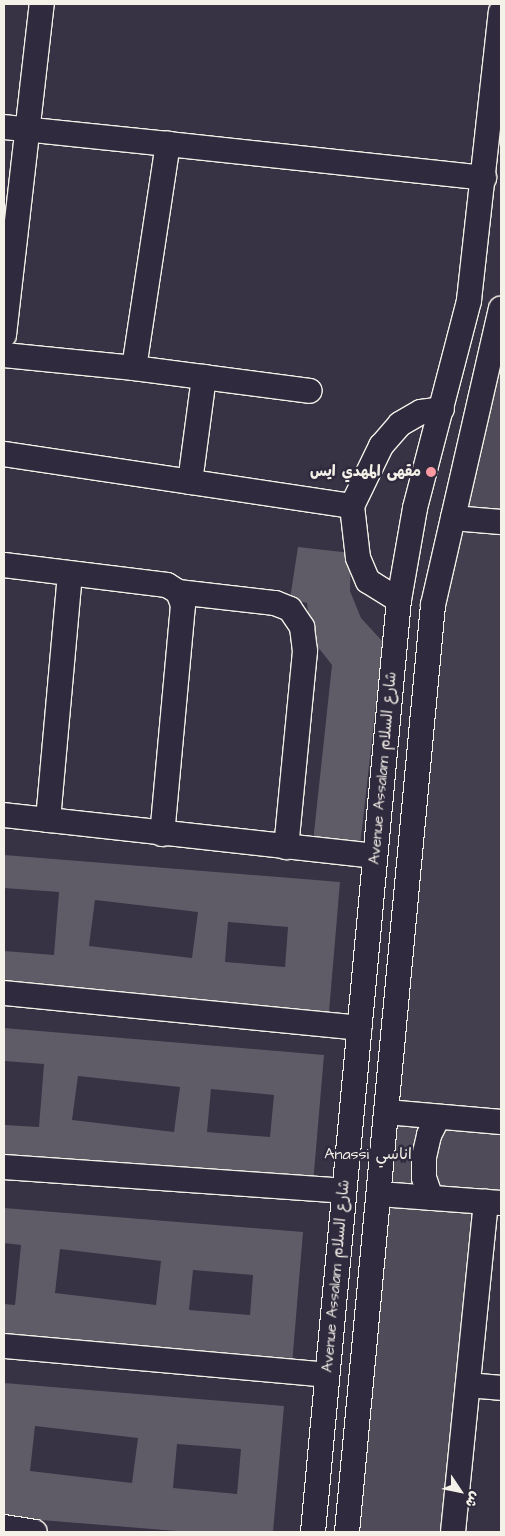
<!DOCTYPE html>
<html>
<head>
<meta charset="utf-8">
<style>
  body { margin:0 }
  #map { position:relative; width:505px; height:1536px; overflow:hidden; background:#373244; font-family:"Architects Daughter","Playpen Sans Arabic",sans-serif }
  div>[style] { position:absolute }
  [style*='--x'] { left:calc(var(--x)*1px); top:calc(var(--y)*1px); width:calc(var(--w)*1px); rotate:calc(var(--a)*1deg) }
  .built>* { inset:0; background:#433f4e }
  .green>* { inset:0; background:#504b59 }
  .building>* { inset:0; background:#5f5c67 }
  .roads { filter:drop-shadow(1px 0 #f4f1e8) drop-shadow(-1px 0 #f4f1e8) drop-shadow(0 1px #f4f1e8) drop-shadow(0 -1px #f4f1e8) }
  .minor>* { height:24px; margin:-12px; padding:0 12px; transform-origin:12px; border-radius:12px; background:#2f2a3d }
  .dots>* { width:14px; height:14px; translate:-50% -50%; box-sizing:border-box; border:2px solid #2f2a3d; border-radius:50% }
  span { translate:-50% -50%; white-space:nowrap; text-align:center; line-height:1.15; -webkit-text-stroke:5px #2f2a3d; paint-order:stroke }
  .poi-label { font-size:15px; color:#f4f1e8; font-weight:700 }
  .right { translate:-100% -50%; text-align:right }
  .street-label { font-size:15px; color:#f4f1e8 }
  .neighbourhood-label { font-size:16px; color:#f4f1e8 }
  .frame { position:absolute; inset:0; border:5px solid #f4f1e8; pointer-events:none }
  .north { position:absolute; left:435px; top:1466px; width:50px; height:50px; -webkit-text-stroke:4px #2f2a3d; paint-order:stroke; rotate:124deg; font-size:14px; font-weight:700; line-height:20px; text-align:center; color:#f4f1e8 }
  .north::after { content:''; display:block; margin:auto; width:18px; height:22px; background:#f4f1e8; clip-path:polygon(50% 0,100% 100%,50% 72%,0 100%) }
</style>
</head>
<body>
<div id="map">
  <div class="built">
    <i style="clip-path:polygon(453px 518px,501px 522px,501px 1122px,387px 1112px)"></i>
  </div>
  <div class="green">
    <i style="clip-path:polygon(501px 309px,501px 522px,453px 518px)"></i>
    <i style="clip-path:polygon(387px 1112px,501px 1122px,501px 1203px,487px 1202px,453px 1532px,347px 1532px)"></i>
  </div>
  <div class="building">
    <i style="clip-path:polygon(298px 547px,351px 553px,350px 591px,361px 618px,383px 642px,360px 846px,313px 842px,332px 665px,311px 638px,307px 603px,290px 599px)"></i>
    <i style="clip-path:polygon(evenodd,4px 855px,340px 882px,329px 1012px,4px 986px,4px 951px,54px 955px,59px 892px,4px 888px,4px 855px,95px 900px,198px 912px,192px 958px,89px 946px,95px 900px,4px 855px,228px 922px,288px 927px,285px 967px,225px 962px,228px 922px)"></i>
    <i style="clip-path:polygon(evenodd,4px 1028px,324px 1055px,313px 1184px,4px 1159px,4px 1125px,39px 1127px,44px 1064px,4px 1061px,4px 1028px,78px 1076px,180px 1087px,174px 1132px,72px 1120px,78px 1076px,4px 1028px,211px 1089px,274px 1095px,270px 1137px,207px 1132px,211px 1089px)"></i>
    <i style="clip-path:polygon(evenodd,4px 1208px,303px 1232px,292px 1365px,4px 1342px,4px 1304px,15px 1305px,21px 1245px,4px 1243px,4px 1208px,60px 1249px,161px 1261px,156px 1305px,55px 1293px,60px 1249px,4px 1208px,193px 1270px,253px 1275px,250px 1315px,189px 1310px,193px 1270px)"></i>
    <i style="clip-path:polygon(evenodd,4px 1383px,284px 1406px,273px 1532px,189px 1532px,4px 1517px,4px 1383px,35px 1426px,138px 1438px,132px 1483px,30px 1471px,35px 1426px,4px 1383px,177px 1444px,241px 1449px,237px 1494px,173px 1488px,177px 1444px)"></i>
  </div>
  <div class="roads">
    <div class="minor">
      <i style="--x:4;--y:127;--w:165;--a:5.9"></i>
      <i style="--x:4;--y:335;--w:333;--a:-83.5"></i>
      <i style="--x:4;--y:355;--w:131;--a:5.7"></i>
      <i style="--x:134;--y:368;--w:177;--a:7.4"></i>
      <i style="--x:134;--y:368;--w:227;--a:-81.4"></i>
      <i style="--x:168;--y:144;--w:318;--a:6.1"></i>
      <i style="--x:4;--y:454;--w:352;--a:8.5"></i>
      <i style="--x:352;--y:506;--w:52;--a:83.4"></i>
      <i style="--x:358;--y:558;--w:25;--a:67"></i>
      <i style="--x:368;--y:581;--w:36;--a:32"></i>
      <i style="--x:190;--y:482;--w:106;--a:-82.4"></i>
      <i style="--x:352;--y:506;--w:67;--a:-64.2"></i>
      <i style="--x:381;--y:446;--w:29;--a:-49"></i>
      <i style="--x:400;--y:424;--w:24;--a:-30"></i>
      <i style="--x:421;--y:412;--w:21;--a:-8"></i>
      <i style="--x:453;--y:518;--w:48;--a:4.8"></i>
      <i style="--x:4;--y:565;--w:164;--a:7"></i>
      <i style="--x:167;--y:585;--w:13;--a:32"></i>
      <i style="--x:178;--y:592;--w:14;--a:69"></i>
      <i style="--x:183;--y:605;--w:230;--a:95.2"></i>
      <i style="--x:178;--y:592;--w:98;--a:6.5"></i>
      <i style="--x:275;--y:603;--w:16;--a:22"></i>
      <i style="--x:290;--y:609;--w:22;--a:56"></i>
      <i style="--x:302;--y:627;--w:24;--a:83"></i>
      <i style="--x:305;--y:651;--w:197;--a:95.5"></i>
      <i style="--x:4;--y:815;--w:373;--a:6.3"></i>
      <i style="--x:48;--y:820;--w:247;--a:-84.9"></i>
      <i style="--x:4;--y:993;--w:357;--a:5.6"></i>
      <i style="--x:387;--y:1112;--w:114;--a:5"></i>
      <i style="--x:4;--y:1167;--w:340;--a:4"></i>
      <i style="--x:379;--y:1194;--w:122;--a:4.2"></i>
      <i style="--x:431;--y:1198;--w:21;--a:-109"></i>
      <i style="--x:424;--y:1178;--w:21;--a:-90"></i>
      <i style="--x:424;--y:1157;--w:23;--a:-77"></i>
      <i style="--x:429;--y:1135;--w:20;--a:-63"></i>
      <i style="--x:4;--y:1346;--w:323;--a:5.1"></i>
      <i style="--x:468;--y:1385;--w:33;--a:5"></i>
      <i style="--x:4;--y:1527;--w:31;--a:9"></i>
      <i style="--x:313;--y:1532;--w:936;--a:-84.73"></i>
      <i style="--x:399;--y:600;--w:93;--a:-80.1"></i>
      <i style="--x:415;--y:508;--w:215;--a:-75.4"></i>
      <i style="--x:469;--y:300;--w:290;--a:-83.7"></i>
      <i style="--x:347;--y:1532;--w:931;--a:-84.7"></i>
      <i style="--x:433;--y:605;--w:304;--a:-77.1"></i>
      <i style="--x:453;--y:1532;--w:332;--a:-84.3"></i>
    </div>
  </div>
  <div class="dots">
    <i style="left:431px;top:472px;background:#ff9aa2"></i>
  </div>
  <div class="poi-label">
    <span class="right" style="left:421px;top:472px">مقهى المهدي ايس</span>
  </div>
  <div class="street-label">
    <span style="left:383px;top:768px;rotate:-85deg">Avenue Assalam شارع السلام</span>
    <span style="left:336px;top:1276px;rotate:-85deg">Avenue Assalam شارع السلام</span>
  </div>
  <div class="neighbourhood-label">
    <span style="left:368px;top:1154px">Anassi اناسي</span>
  </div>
  <div class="frame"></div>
  <div class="north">ش</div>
</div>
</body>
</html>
